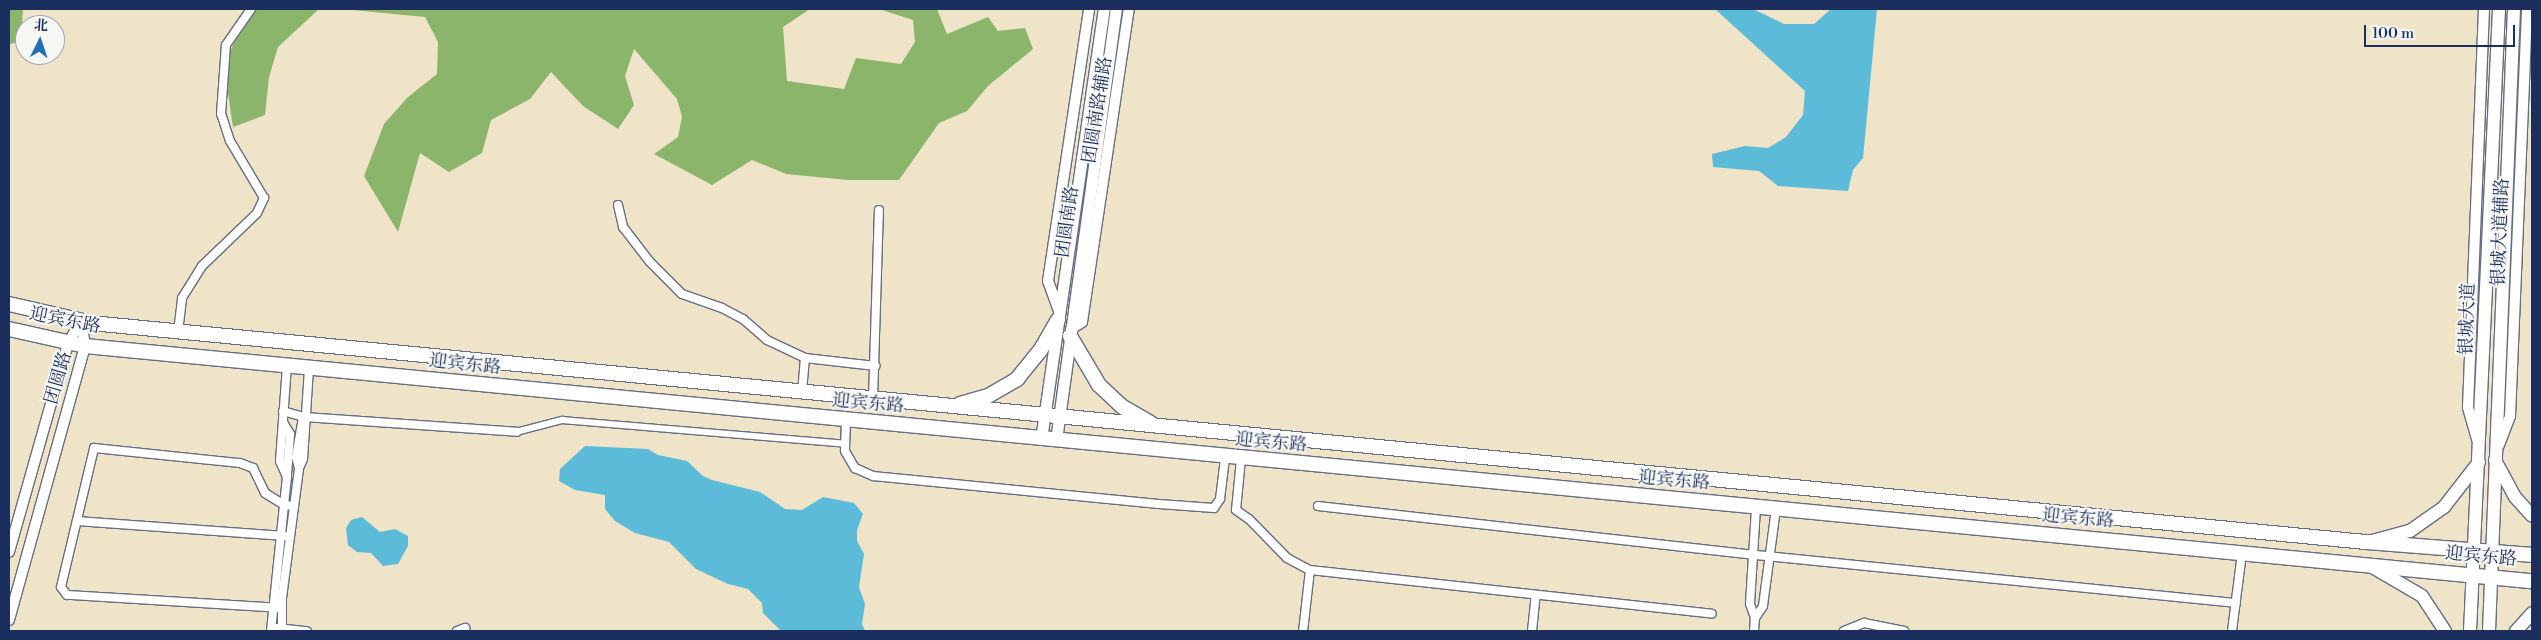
<!DOCTYPE html>
<html>
<head>
<meta charset="utf-8">
<style>
  body { margin:0 }
  #map { position:relative; width:2541px; height:640px; overflow:hidden; background:#efe3c8; font-family:"Libre Bodoni","Noto Serif SC",serif }
  div>[style] { position:absolute }
  [style*='--x'] { left:calc(var(--x)*1px); top:calc(var(--y)*1px); width:calc(var(--w)*1px); rotate:calc(var(--a)*1deg) }
  .forest>* { inset:0; background:#8cb56c }
  .water>* { inset:0; background:#5bbbd9 }
  .roads { filter:drop-shadow(1px 0 #656e83) drop-shadow(-1px 0 #656e83) drop-shadow(0 1px #656e83) drop-shadow(0 -1px #656e83) }
  .pedestrian>* { height:5.5px; margin:-2.75px; padding:0 2.75px; transform-origin:2.75px; border-radius:2.75px; background:#fff }
  .minor>* { height:8px; margin:-4px; padding:0 4px; transform-origin:4px; border-radius:4px; background:#fff }
  .tertiary>* { height:10px; margin:-5px; padding:0 5px; transform-origin:5px; border-radius:5px; background:#fff }
  .secondary>* { height:11px; margin:-5.5px; padding:0 5.5px; transform-origin:5.5px; border-radius:5.5px; background:#fff }
  .primary>* { height:12px; margin:-6px; padding:0 6px; transform-origin:6px; border-radius:6px; background:#fff }
  .trunk>* { height:14px; margin:-7px; padding:0 7px; transform-origin:7px; border-radius:7px; background:#fff }
  span { translate:-50% -50%; white-space:nowrap; text-align:center; line-height:1.15; -webkit-text-stroke:4px #f6f6f2; paint-order:stroke }
  .street-label { font-size:18px; color:#1b2f5e }
  .frame { position:absolute; inset:0; border:10px solid #1b2f5e; pointer-events:none }
  .north { position:absolute; left:15px; top:15px; width:50px; height:50px; box-sizing:border-box; background:#f6f6f2; border:1px solid #9ea6b7; border-radius:50%; rotate:4deg; font-size:14px; font-weight:700; line-height:20px; text-align:center; color:#1b2f5e }
  .north::after { content:''; display:block; margin:auto; width:18px; height:22px; background:#1f6fb2; clip-path:polygon(50% 0,100% 100%,50% 72%,0 100%) }
  .scale { position:absolute; left:2364px; top:25px; width:151px; height:22px; box-sizing:border-box; border:2px solid #1b2f5e; border-top:0; padding-left:6px; font-size:15px; line-height:18px; white-space:nowrap; color:#1b2f5e; -webkit-text-stroke:4px #f6f6f2; paint-order:stroke }
</style>
</head>
<body>
<div id="map">
  <div class="forest">
    <i style="clip-path:polygon(9px 9px,23px 9px,21px 42px,9px 44px)"></i>
    <i style="clip-path:polygon(255px 9px,319px 9px,278px 47px,269px 77px,265px 115px,233px 127px,224px 67px,239px 30px)"></i>
    <i style="clip-path:polygon(342px 9px,810px 9px,783px 27px,787px 81px,844px 89px,856px 58px,901px 64px,915px 42px,913px 20px,879px 9px,937px 9px,947px 34px,988px 17px,998px 31px,1025px 28px,1033px 49px,988px 86px,967px 111px,939px 123px,899px 180px,848px 180px,786px 174px,752px 160px,712px 185px,654px 154px,678px 137px,682px 117px,677px 99px,634px 49px,625px 76px,634px 105px,618px 129px,583px 106px,551px 72px,530px 99px,491px 120px,482px 153px,449px 172px,420px 153px,398px 232px,364px 176px,384px 124px,408px 97px,437px 74px,438px 42px,425px 17px)"></i>
  </div>
  <div class="water">
    <i style="clip-path:polygon(1715px 9px,1753px 9px,1784px 24px,1814px 24px,1831px 9px,1877px 9px,1863px 158px,1853px 170px,1848px 191px,1778px 186px,1759px 171px,1713px 167px,1712px 154px,1745px 146px,1768px 148px,1786px 137px,1803px 115px,1805px 91px)"></i>
    <i style="clip-path:polygon(585px 446px,648px 449px,658px 455px,687px 461px,703px 476px,712px 480px,760px 492px,785px 509px,802px 510px,823px 497px,854px 503px,863px 514px,857px 530px,857px 541px,864px 554px,859px 587px,865px 604px,862px 624px,865px 631px,781px 631px,763px 613px,762px 603px,748px 589px,728px 584px,696px 569px,669px 542px,635px 533px,615px 521px,605px 509px,605px 495px,575px 490px,559px 481px,560px 469px)"></i>
    <i style="clip-path:polygon(362px 517px,380px 532px,395px 529px,408px 536px,408px 546px,398px 564px,383px 566px,371px 553px,357px 552px,348px 545px,346px 528px,351px 520px)"></i>
  </div>
  <div class="roads">
    <div class="pedestrian">
      <i style="--x:516;--y:432;--w:48;--a:-14.6"></i>
      <i style="--x:562;--y:420;--w:284;--a:4.8"></i>
    </div>
    <div class="minor">
      <i style="--x:618;--y:205;--w:23;--a:77"></i>
      <i style="--x:623;--y:227;--w:44;--a:52.4"></i>
      <i style="--x:650;--y:262;--w:45;--a:45"></i>
      <i style="--x:682;--y:294;--w:42;--a:19.3"></i>
      <i style="--x:722;--y:308;--w:24;--a:28"></i>
      <i style="--x:743;--y:319;--w:32;--a:41"></i>
      <i style="--x:767;--y:340;--w:42;--a:25.3"></i>
      <i style="--x:805;--y:358;--w:71;--a:6.4"></i>
      <i style="--x:178;--y:332;--w:34;--a:-83"></i>
      <i style="--x:182;--y:298;--w:38;--a:-58"></i>
      <i style="--x:202;--y:266;--w:76;--a:-43.9"></i>
      <i style="--x:257;--y:213;--w:17;--a:-65"></i>
      <i style="--x:264;--y:198;--w:66;--a:-120.8"></i>
      <i style="--x:230;--y:141;--w:28;--a:-108"></i>
      <i style="--x:221;--y:114;--w:69;--a:-85.9"></i>
      <i style="--x:226;--y:45;--w:44;--a:-55.2"></i>
      <i style="--x:802;--y:392;--w:34;--a:-85"></i>
      <i style="--x:873;--y:399;--w:189;--a:-88.2"></i>
      <i style="--x:283;--y:411;--w:22;--a:16"></i>
      <i style="--x:304;--y:417;--w:213;--a:4"></i>
      <i style="--x:846;--y:421;--w:30;--a:92"></i>
      <i style="--x:845;--y:451;--w:20;--a:60"></i>
      <i style="--x:855;--y:468;--w:20;--a:24"></i>
      <i style="--x:873;--y:476;--w:287;--a:5.6"></i>
      <i style="--x:1159;--y:504;--w:55;--a:4.2"></i>
      <i style="--x:1214;--y:508;--w:11;--a:-56"></i>
      <i style="--x:1220;--y:499;--w:41;--a:-83"></i>
      <i style="--x:283;--y:422;--w:14;--a:60"></i>
      <i style="--x:290;--y:434;--w:41;--a:94.2"></i>
      <i style="--x:1241;--y:459;--w:51;--a:95.6"></i>
      <i style="--x:1236;--y:510;--w:16;--a:35"></i>
      <i style="--x:1249;--y:519;--w:54;--a:45.7"></i>
      <i style="--x:1287;--y:558;--w:26;--a:28"></i>
      <i style="--x:1310;--y:570;--w:61;--a:96.5"></i>
      <i style="--x:299;--y:468;--w:11;--a:-105"></i>
      <i style="--x:296;--y:457;--w:39;--a:-80"></i>
      <i style="--x:1318;--y:506;--w:440;--a:6.4"></i>
      <i style="--x:1755;--y:555;--w:483;--a:5.7"></i>
      <i style="--x:1756;--y:508;--w:96;--a:93.6"></i>
      <i style="--x:1750;--y:604;--w:15;--a:70"></i>
      <i style="--x:1755;--y:618;--w:14;--a:-56"></i>
      <i style="--x:1763;--y:606;--w:98;--a:-82.4"></i>
      <i style="--x:77;--y:521;--w:208;--a:4.1"></i>
      <i style="--x:1310;--y:570;--w:404;--a:6.2"></i>
      <i style="--x:282;--y:608;--w:215;--a:-176.5"></i>
      <i style="--x:67;--y:595;--w:10;--a:-127"></i>
      <i style="--x:61;--y:587;--w:143;--a:-76.6"></i>
      <i style="--x:94;--y:448;--w:147;--a:5.9"></i>
      <i style="--x:240;--y:463;--w:14;--a:21"></i>
      <i style="--x:253;--y:468;--w:28;--a:64"></i>
      <i style="--x:265;--y:493;--w:22;--a:32"></i>
      <i style="--x:284;--y:505;--w:10;--a:6"></i>
      <i style="--x:277;--y:628;--w:30;--a:6"></i>
      <i style="--x:271;--y:631;--w:155;--a:-84.1"></i>
      <i style="--x:287;--y:477;--w:17;--a:-114"></i>
      <i style="--x:280;--y:461;--w:95;--a:-85.8"></i>
      <i style="--x:282;--y:631;--w:33;--a:-90"></i>
      <i style="--x:282;--y:598;--w:131;--a:-82.5"></i>
      <i style="--x:299;--y:468;--w:10;--a:-66"></i>
      <i style="--x:303;--y:459;--w:91;--a:-86.2"></i>
      <i style="--x:457;--y:631;--w:9;--a:-21"></i>
      <i style="--x:1532;--y:631;--w:36;--a:-84"></i>
      <i style="--x:1754;--y:631;--w:13;--a:-86"></i>
      <i style="--x:1844;--y:631;--w:22;--a:-22"></i>
      <i style="--x:1864;--y:623;--w:41;--a:11.3"></i>
      <i style="--x:2232;--y:631;--w:79;--a:-82.7"></i>
    </div>
    <div class="tertiary">
      <i style="--x:1059;--y:311;--w:32;--a:-110"></i>
      <i style="--x:1048;--y:281;--w:275;--a:-81.4"></i>
      <i style="--x:1071;--y:329;--w:13;--a:-32"></i>
      <i style="--x:1082;--y:322;--w:317;--a:-81.5"></i>
      <i style="--x:2477;--y:439;--w:33;--a:-106"></i>
      <i style="--x:2468;--y:407;--w:398;--a:-87.7"></i>
      <i style="--x:2499;--y:445;--w:31;--a:-69"></i>
      <i style="--x:2510;--y:416;--w:407;--a:-87.6"></i>
      <i style="--x:9;--y:552;--w:217;--a:-74.2"></i>
      <i style="--x:68;--y:343;--w:26;--a:-59"></i>
      <i style="--x:9;--y:620;--w:284;--a:-74.5"></i>
      <i style="--x:85;--y:346;--w:25;--a:-99"></i>
    </div>
    <div class="secondary">
      <i style="--x:1041;--y:439;--w:435;--a:-81.7"></i>
      <i style="--x:1056;--y:440;--w:435;--a:-82.1"></i>
    </div>
    <div class="primary">
      <i style="--x:2495;--y:460;--w:42;--a:61.6"></i>
      <i style="--x:2515;--y:497;--w:25;--a:48"></i>
      <i style="--x:2372;--y:541;--w:39;--a:-15"></i>
      <i style="--x:2410;--y:531;--w:42;--a:-35.2"></i>
      <i style="--x:2444;--y:507;--w:57;--a:-52.1"></i>
      <i style="--x:2369;--y:565;--w:61;--a:30.3"></i>
      <i style="--x:2422;--y:596;--w:42;--a:56.7"></i>
      <i style="--x:2470;--y:631;--w:623;--a:-87.33"></i>
      <i style="--x:2489;--y:631;--w:623;--a:-87.7"></i>
      <i style="--x:2516;--y:631;--w:24;--a:-48"></i>
    </div>
    <div class="trunk">
      <i style="--x:9;--y:304;--w:84;--a:13"></i>
      <i style="--x:91;--y:323;--w:2287;--a:5.5"></i>
      <i style="--x:2367;--y:542;--w:166;--a:4.5"></i>
      <i style="--x:9;--y:329;--w:78;--a:12.6"></i>
      <i style="--x:85;--y:346;--w:2458;--a:5.49"></i>
      <i style="--x:1070;--y:336;--w:57;--a:59.4"></i>
      <i style="--x:1099;--y:385;--w:33;--a:43"></i>
      <i style="--x:1123;--y:407;--w:32;--a:30"></i>
      <i style="--x:960;--y:404;--w:29;--a:-16"></i>
      <i style="--x:988;--y:396;--w:34;--a:-30"></i>
      <i style="--x:1017;--y:379;--w:36;--a:-51"></i>
      <i style="--x:1040;--y:351;--w:36;--a:-60"></i>
    </div>
  </div>
  <div class="street-label">
    <span style="left:1098px;top:110px;rotate:-81deg">团圆南路辅路</span>
    <span style="left:1068px;top:222px;rotate:-82deg">团圆南路</span>
    <span style="left:2501px;top:232px;rotate:-88deg">银城大道辅路</span>
    <span style="left:2468px;top:319px;rotate:-88deg">银城大道</span>
    <span style="left:65px;top:321px;rotate:11deg">迎宾东路</span>
    <span style="left:465px;top:365px;rotate:6deg">迎宾东路</span>
    <span style="left:59px;top:378px;rotate:-74deg">团圆路</span>
    <span style="left:868px;top:404px;rotate:5deg">迎宾东路</span>
    <span style="left:1271px;top:443px;rotate:5deg">迎宾东路</span>
    <span style="left:1674px;top:481px;rotate:5deg">迎宾东路</span>
    <span style="left:2078px;top:519px;rotate:5deg">迎宾东路</span>
    <span style="left:2481px;top:557px;rotate:5deg">迎宾东路</span>
  </div>
  <div class="frame"></div>
  <div class="north">北</div>
  <div class="scale">100 m</div>
</div>
</body>
</html>
